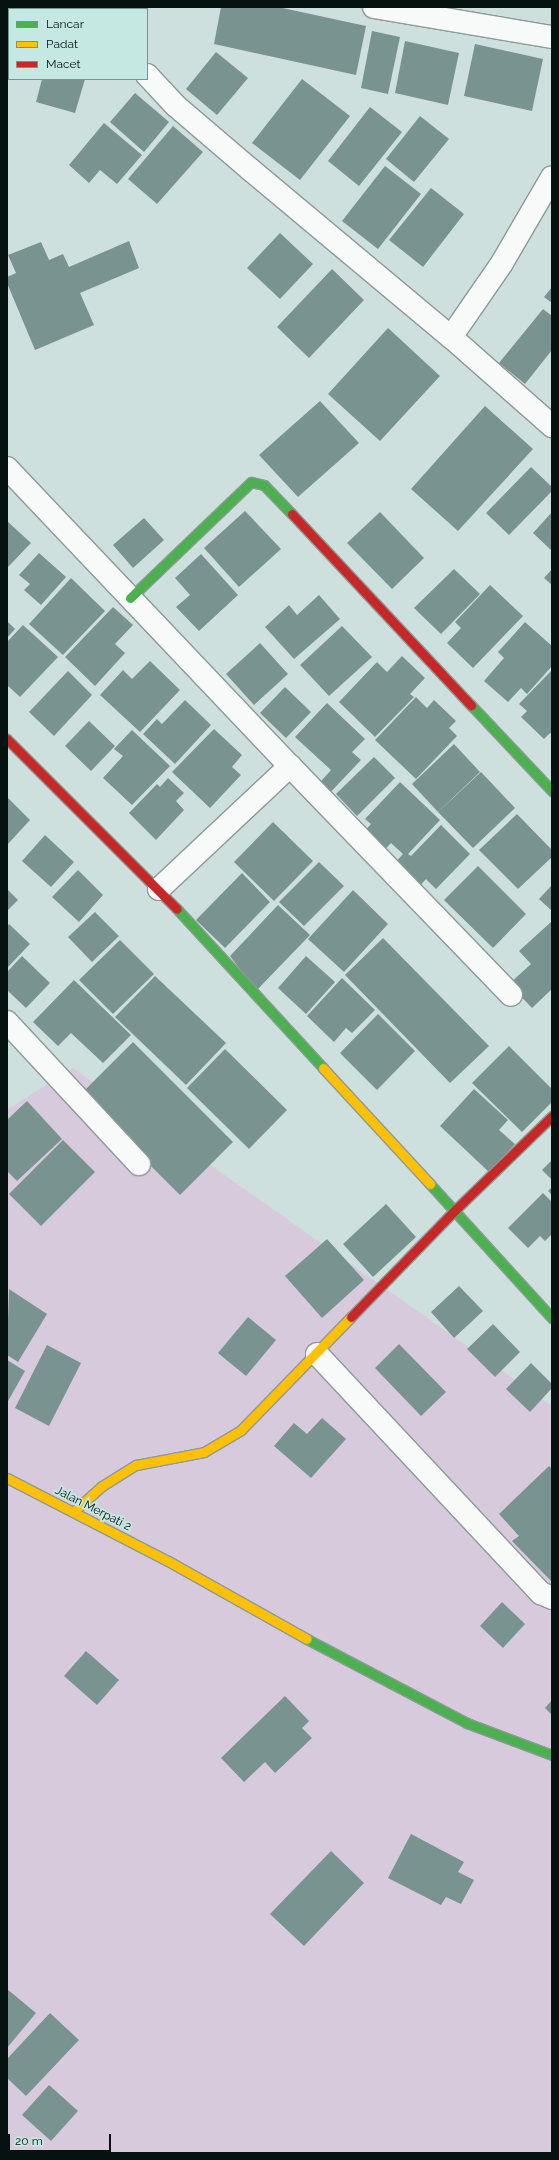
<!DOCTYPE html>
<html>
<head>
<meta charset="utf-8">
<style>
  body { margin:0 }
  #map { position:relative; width:559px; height:2160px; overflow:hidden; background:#cee0dd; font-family:Raleway,sans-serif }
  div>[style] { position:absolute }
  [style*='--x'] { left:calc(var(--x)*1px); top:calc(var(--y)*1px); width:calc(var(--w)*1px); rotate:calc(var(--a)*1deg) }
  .green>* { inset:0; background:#d7cadd }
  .building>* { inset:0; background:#799390 }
  .roads { filter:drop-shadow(1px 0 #8d9a98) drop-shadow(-1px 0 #8d9a98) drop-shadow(0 1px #8d9a98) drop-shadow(0 -1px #8d9a98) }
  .street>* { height:22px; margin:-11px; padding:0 11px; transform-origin:11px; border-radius:11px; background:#f8fafa }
  .fast>* { height:9px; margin:-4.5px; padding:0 4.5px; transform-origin:4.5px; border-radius:4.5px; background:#4caf50 }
  .slow>* { height:9px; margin:-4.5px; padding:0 4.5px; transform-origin:4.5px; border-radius:4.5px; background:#ffc107 }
  .jam>* { height:9px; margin:-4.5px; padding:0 4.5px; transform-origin:4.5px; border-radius:4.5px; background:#c62828 }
  span { translate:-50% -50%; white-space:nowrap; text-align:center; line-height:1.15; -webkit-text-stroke:3.5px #c6e8e2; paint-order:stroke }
  .street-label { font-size:12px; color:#061210 }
  .frame { position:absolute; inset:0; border:8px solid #061210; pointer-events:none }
  .legend { position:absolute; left:8px; top:8px; width:140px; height:72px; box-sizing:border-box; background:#c6e8e2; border:1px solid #79928e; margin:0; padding:5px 7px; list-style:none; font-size:12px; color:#061210 }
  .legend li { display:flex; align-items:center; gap:8px; height:20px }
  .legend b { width:20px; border:1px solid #79928e }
  .scale { position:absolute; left:8px; top:2134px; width:103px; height:18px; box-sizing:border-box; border:2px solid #061210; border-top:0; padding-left:5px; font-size:12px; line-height:14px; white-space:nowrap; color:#061210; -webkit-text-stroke:3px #c6e8e2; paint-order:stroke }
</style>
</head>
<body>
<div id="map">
  <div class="green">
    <i style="clip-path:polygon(73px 1068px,552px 1406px,552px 2153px,7px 2153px,7px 1110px)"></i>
  </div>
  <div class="building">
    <i style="clip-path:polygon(7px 7px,81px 7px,81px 9px,9px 9px,7px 36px)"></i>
    <i style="clip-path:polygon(221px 7px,278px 7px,366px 26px,356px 75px,214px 44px)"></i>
    <i style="clip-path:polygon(372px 31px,400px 37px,388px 94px,361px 88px)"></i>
    <i style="clip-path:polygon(405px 41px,459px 53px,448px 105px,395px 93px)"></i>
    <i style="clip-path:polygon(475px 44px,543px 59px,532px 111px,464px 96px)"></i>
    <i style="clip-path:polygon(216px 52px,248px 78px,217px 115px,186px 89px)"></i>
    <i style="clip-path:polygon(42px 79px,85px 79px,75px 113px,36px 102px)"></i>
    <i style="clip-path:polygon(302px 79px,350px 116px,300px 180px,252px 143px)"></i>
    <i style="clip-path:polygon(135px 93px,169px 122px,144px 152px,110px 122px)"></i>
    <i style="clip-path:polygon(370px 107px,402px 132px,359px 186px,328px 161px)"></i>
    <i style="clip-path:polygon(420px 116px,449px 139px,414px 182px,386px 159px)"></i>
    <i style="clip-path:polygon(104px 123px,142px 155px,117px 184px,100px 170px,89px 183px,69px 165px)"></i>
    <i style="clip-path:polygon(173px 126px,203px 152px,157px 204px,128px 179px)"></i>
    <i style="clip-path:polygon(385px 166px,421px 194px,378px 249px,342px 221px)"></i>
    <i style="clip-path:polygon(431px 188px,464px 214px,423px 267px,389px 240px)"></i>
    <i style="clip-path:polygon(280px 233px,313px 264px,280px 299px,247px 268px)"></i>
    <i style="clip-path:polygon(129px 241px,139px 268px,80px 293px,94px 325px,35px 350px,7px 283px,7px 277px,16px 273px,8px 255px,41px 242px,49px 260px,63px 254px,69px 267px)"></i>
    <i style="clip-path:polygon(332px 269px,364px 300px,309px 358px,277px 327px)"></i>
    <i style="clip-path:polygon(552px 287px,552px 303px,544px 297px)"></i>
    <i style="clip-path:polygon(543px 309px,552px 316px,552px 350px,525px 384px,499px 363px)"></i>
    <i style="clip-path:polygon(388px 328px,440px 376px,380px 441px,328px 394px)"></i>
    <i style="clip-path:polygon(320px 401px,359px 443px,298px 497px,259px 455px)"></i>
    <i style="clip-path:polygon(485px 406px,533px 449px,458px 531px,411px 489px)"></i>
    <i style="clip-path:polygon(531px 467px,552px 487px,552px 491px,509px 535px,486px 513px)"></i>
    <i style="clip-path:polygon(245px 511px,281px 549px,239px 587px,204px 548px)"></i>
    <i style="clip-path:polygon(380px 512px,424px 558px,392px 589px,347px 543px)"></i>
    <i style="clip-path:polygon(552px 512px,552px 551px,533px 533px)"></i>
    <i style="clip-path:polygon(144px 518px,164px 540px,133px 568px,113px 545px)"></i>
    <i style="clip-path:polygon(7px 521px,31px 543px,7px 568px)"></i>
    <i style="clip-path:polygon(39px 553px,66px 577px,41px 605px,24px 590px,30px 584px,19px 575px)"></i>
    <i style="clip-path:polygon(201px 554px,238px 595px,199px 631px,176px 607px,190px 595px,175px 578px)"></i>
    <i style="clip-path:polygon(454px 569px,480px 594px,441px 634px,414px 608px)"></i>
    <i style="clip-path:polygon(552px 569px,552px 585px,544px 578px)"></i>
    <i style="clip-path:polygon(71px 578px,105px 611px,63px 655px,29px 624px)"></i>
    <i style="clip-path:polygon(490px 585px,523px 616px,473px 668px,447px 643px,461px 628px,455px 622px)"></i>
    <i style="clip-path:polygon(319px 595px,340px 619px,294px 659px,265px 627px,289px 605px,297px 615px)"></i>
    <i style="clip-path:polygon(113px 607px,133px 625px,115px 644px,125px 653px,95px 686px,65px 657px)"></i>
    <i style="clip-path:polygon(7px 621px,15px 629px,7px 638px)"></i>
    <i style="clip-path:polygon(525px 622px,552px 646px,552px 666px,527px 694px,521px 688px,508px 702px,484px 681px,504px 658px,498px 652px)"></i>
    <i style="clip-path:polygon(23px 625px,58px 657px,20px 697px,7px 685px,7px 642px)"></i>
    <i style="clip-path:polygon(342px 626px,372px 657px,329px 696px,300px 665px)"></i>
    <i style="clip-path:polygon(260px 643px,288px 674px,254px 705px,226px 674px)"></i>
    <i style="clip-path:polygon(402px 656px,425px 678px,410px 694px,414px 697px,375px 737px,339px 702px,377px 662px,387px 672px)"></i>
    <i style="clip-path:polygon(150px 661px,180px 690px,140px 732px,100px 695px,123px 670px,132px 679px)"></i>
    <i style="clip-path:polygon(552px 670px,552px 734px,550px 733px,544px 739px,521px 717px,527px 711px,519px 704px)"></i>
    <i style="clip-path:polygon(68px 671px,92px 695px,54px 736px,29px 712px)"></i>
    <i style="clip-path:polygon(285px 687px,311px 712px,286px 738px,260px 713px)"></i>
    <i style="clip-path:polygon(416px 697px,427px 708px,434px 700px,456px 721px,449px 728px,457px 736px,416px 779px,375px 740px)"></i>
    <i style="clip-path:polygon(185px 700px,211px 725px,175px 764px,143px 734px,157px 719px,162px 724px)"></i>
    <i style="clip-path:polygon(327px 703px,365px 739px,352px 752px,361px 760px,325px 798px,315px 788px,331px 770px,295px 737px)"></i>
    <i style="clip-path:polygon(89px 721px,115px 746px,91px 771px,65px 746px)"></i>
    <i style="clip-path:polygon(214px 729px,242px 755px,232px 767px,241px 775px,210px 808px,172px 772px)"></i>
    <i style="clip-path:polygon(132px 730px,170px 766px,132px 805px,103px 778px,123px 756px,114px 749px)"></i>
    <i style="clip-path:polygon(454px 744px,480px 772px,438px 812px,412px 784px)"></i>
    <i style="clip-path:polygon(374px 757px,395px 778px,357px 816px,336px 794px)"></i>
    <i style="clip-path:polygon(481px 772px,515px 808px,473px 848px,438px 812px)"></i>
    <i style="clip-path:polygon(168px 778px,184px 793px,176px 801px,184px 810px,156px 840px,129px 813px,157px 784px,160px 787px)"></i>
    <i style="clip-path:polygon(400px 782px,440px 820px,408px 854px,411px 856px,441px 825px,470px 854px,436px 889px,426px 879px,416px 890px,392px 866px,403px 854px,391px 843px,381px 854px,361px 835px,371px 824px,365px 819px)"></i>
    <i style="clip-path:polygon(7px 797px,30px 820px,7px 845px)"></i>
    <i style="clip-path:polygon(517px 814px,552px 850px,552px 857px,518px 889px,479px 850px)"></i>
    <i style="clip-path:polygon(273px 822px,313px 861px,274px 901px,234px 862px)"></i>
    <i style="clip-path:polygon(45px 835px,74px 862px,51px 887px,22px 861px)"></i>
    <i style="clip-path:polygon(319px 862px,344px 886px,304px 926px,279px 902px)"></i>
    <i style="clip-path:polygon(478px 866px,526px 914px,493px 948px,444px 900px)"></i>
    <i style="clip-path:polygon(78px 870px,103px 895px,79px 922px,52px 897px)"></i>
    <i style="clip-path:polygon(242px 873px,270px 902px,225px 948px,196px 920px)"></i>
    <i style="clip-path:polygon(552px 885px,552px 911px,539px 899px)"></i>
    <i style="clip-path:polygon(7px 889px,18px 900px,7px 911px)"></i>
    <i style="clip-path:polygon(353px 890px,388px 924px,344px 972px,308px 939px)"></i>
    <i style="clip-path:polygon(278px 905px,310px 935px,256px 991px,230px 956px)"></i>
    <i style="clip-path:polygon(95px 912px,119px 936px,92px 962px,68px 937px)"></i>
    <i style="clip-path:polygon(551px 922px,552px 989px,532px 1008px,509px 984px,531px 964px,519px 951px)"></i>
    <i style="clip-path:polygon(9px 924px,30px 944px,8px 967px,7px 927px)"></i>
    <i style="clip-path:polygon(383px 938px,489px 1046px,450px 1083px,345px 975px)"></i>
    <i style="clip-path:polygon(120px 940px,154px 974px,113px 1014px,79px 980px)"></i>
    <i style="clip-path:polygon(22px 956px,50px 983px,26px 1008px,7px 990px,7px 972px)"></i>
    <i style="clip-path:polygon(306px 956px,335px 982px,306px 1014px,278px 988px)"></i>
    <i style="clip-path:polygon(155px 976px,226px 1043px,186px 1085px,115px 1017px)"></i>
    <i style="clip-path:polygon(342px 978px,375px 1010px,352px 1033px,346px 1028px,334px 1042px,307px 1016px)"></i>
    <i style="clip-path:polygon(74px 980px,131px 1035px,103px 1063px,71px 1033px,58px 1046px,33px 1022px)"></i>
    <i style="clip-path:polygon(378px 1014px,415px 1051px,377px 1090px,340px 1053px)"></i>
    <i style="clip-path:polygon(133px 1042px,233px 1142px,180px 1195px,80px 1095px)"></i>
    <i style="clip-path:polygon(509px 1046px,552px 1089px,552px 1102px,522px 1132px,472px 1083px)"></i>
    <i style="clip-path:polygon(225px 1049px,287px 1110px,249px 1149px,187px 1088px)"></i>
    <i style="clip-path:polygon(474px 1089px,508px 1120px,499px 1130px,515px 1144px,489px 1172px,440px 1126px)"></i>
    <i style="clip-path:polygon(27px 1101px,62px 1139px,17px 1181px,7px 1171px,7px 1120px)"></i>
    <i style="clip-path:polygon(63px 1140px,95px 1172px,41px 1226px,9px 1194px)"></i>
    <i style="clip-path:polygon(552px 1160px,552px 1180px,542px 1170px)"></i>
    <i style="clip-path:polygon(552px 1187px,552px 1195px,548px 1191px)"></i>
    <i style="clip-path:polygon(543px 1193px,552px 1202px,552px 1234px,545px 1241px,540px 1236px,528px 1248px,508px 1228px)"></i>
    <i style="clip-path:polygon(386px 1204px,416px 1237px,373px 1277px,343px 1244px)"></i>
    <i style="clip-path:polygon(327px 1239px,364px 1280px,322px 1318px,285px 1276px)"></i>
    <i style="clip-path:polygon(459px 1286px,483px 1311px,454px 1338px,431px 1312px)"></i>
    <i style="clip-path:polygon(9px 1289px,47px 1314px,18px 1362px,7px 1355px)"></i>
    <i style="clip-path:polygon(248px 1317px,276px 1340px,246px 1376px,218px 1353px)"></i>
    <i style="clip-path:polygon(493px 1324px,520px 1352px,495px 1377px,467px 1349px)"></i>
    <i style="clip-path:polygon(399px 1344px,446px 1392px,421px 1416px,375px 1368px)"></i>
    <i style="clip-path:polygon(47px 1345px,81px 1363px,49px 1426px,15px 1408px)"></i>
    <i style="clip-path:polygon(7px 1360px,25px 1371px,7px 1403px)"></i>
    <i style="clip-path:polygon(531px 1363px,552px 1384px,552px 1388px,530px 1412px,506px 1389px)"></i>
    <i style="clip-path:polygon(322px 1418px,346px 1439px,311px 1478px,274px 1446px,294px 1423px,307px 1434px)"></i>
    <i style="clip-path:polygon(549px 1466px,552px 1469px,552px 1582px,512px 1541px,519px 1536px,499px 1514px)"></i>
    <i style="clip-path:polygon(502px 1602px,525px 1624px,503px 1648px,480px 1626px)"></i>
    <i style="clip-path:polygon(86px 1651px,119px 1680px,97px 1705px,64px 1676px)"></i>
    <i style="clip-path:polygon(285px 1696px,309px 1721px,302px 1728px,312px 1738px,275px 1773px,265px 1762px,244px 1782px,221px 1758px)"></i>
    <i style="clip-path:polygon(552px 1700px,552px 1715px,545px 1708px)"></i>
    <i style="clip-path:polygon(411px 1834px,464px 1862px,458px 1872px,474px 1880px,461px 1904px,446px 1897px,441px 1905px,388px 1878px)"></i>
    <i style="clip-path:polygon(331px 1851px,364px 1883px,304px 1946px,270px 1914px)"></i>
    <i style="clip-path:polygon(7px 1989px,36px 2013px,7px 2048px)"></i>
    <i style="clip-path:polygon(50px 2013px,79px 2040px,26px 2096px,7px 2078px,7px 2059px)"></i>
    <i style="clip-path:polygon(49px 2085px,78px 2111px,51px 2141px,22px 2115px)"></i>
  </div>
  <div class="roads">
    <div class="street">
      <i style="--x:125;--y:7;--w:2;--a:90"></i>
      <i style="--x:374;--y:7;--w:181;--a:9.6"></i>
      <i style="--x:147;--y:75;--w:42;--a:46.9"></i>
      <i style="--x:176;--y:106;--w:99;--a:40.5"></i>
      <i style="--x:251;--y:170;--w:261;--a:39.9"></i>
      <i style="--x:451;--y:337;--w:135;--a:41.4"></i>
      <i style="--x:451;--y:337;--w:90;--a:-55.4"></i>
      <i style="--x:502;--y:263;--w:99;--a:-59.8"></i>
      <i style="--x:7;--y:468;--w:411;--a:46.5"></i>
      <i style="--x:159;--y:889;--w:180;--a:-43.2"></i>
      <i style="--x:290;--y:766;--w:318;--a:46"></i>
      <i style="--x:7;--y:1022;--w:194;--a:47.1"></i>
      <i style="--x:317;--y:1354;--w:328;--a:46.9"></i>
      <i style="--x:541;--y:1593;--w:12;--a:24"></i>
    </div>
    <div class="fast">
      <i style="--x:130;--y:598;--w:168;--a:-43.8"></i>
      <i style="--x:251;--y:482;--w:13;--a:13"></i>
      <i style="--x:264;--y:485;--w:40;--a:46"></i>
      <i style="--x:471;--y:705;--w:118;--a:46.7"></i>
      <i style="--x:177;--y:909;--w:216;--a:47.4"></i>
      <i style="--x:430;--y:1184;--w:181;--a:47.7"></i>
      <i style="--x:307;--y:1639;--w:181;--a:27.7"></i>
      <i style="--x:467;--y:1723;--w:91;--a:20.6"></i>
    </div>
    <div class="slow">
      <i style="--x:323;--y:1068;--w:158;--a:47.3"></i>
      <i style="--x:7;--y:1478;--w:181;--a:27.3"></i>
      <i style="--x:168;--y:1561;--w:159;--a:29.3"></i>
      <i style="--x:73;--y:1512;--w:39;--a:-42"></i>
      <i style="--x:102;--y:1486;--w:40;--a:-32"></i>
      <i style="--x:136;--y:1465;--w:69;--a:-10.8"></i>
      <i style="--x:204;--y:1452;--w:43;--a:-30.7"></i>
      <i style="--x:241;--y:1430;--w:158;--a:-45.8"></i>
    </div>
    <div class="jam">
      <i style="--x:292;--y:514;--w:262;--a:46.9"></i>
      <i style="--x:7;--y:739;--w:240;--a:45"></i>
      <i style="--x:351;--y:1317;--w:149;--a:-45.8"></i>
      <i style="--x:455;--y:1210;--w:135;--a:-44.1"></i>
    </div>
  </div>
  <div class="street-label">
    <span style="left:93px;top:1509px;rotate:27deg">Jalan Merpati 2</span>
  </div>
  <div class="frame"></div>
  <ul class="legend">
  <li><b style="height:5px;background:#4caf50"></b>Lancar</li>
  <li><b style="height:5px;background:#ffc107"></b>Padat</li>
  <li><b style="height:5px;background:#c62828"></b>Macet</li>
  </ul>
  <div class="scale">20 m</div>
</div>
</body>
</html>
